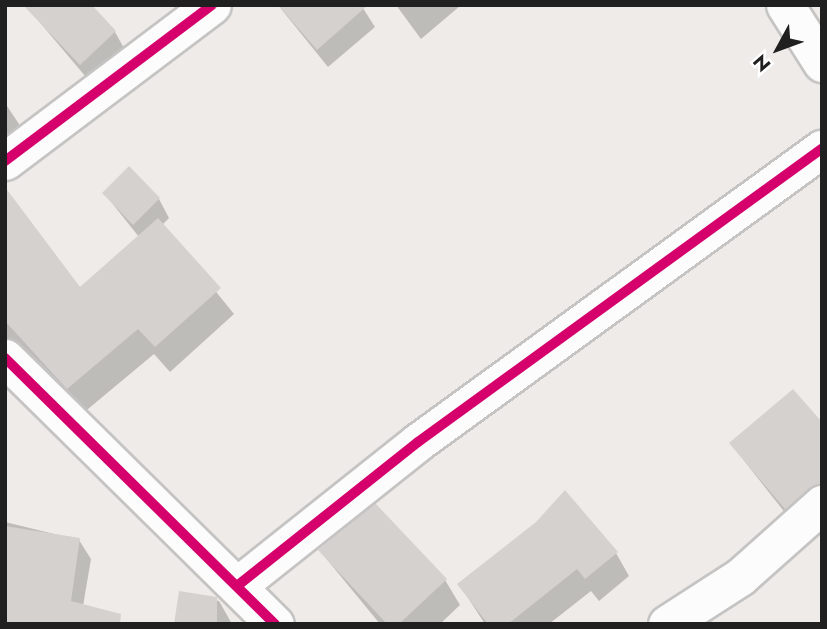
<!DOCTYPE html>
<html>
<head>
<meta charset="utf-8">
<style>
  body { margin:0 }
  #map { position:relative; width:827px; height:629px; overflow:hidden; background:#eeebe8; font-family:Jost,sans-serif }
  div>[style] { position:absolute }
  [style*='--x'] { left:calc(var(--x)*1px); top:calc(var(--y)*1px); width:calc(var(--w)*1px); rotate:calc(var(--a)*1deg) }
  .shadow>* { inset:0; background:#0003 }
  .building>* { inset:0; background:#d5d1cf }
  .roads { filter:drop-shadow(2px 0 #c5c4c3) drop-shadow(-2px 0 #c5c4c3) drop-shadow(0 2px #c5c4c3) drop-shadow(0 -2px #c5c4c3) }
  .street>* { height:37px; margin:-18.5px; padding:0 18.5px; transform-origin:18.5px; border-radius:18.5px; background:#fcfcfc }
  .cycleway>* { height:10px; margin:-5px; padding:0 5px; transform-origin:5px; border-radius:5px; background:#d6006c }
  span { translate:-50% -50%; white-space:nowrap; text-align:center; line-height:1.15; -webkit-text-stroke:5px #fff; paint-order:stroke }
  .frame { position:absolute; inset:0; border:7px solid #202020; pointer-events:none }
  .north { position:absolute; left:743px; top:14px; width:70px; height:70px; -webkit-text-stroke:5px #fff; paint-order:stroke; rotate:229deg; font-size:19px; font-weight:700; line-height:28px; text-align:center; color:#202020 }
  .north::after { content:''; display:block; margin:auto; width:24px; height:32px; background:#202020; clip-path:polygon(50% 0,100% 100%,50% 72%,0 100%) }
</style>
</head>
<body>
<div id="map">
  <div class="shadow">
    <i style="clip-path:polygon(278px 5px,361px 5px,375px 27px,328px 67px)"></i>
    <i style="clip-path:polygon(396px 5px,459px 5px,460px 6px,421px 39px)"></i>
    <i style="clip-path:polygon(26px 6px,115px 32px,125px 50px,91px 83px)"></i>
    <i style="clip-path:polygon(5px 103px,35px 148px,5px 174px)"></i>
    <i style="clip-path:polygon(104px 193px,159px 199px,169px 218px,162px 225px,234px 314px,170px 372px,154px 354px,82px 414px,21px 345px,14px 350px,5px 338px,5px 197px,80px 290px,139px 237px)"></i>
    <i style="clip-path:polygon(822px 425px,822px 515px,801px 533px,731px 444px)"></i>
    <i style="clip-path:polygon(5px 522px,79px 540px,91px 559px,83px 606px,5px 624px)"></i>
    <i style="clip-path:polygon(320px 551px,445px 580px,460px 605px,440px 624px,380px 624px)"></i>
    <i style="clip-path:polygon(616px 553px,629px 576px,599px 601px,591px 591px,549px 624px,485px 624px,459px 584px)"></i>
    <i style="clip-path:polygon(180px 594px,219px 601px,232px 624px,176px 624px)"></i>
  </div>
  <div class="building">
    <i style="clip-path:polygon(23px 5px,92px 5px,116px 31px,80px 65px)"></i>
    <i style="clip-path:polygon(278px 5px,368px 5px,317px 50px)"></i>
    <i style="clip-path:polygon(129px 166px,160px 198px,133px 225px,102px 193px)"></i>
    <i style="clip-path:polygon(5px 187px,80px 287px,158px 218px,221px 288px,155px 347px,138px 329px,67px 389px,5px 321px)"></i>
    <i style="clip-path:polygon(793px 389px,822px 422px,822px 484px,785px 509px,729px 443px)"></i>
    <i style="clip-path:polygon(565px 490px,618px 552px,585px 579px,577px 569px,508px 624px,488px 624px,457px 584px,536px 522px)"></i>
    <i style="clip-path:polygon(375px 503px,447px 579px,399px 624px,387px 624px,318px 550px)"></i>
    <i style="clip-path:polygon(5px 526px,80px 538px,71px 601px,121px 614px,120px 624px,5px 624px)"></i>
    <i style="clip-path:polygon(179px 591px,217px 597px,217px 624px,174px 624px)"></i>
  </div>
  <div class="roads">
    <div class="street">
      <i style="--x:785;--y:5;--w:69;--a:57.5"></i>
      <i style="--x:5;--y:161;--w:259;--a:-37"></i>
      <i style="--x:5;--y:358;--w:379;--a:44.6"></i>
      <i style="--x:237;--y:586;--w:231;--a:-38.5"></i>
      <i style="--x:418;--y:442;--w:499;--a:-36"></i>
      <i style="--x:667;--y:624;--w:87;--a:-32.8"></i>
      <i style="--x:740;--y:577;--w:110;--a:-41.7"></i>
    </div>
  </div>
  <div class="cycleway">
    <i style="--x:5;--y:161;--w:259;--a:-37"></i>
    <i style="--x:5;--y:358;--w:379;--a:44.6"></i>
    <i style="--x:237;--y:586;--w:231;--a:-38.5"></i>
    <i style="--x:418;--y:442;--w:499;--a:-36"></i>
  </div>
  <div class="frame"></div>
  <div class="north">N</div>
</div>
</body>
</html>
